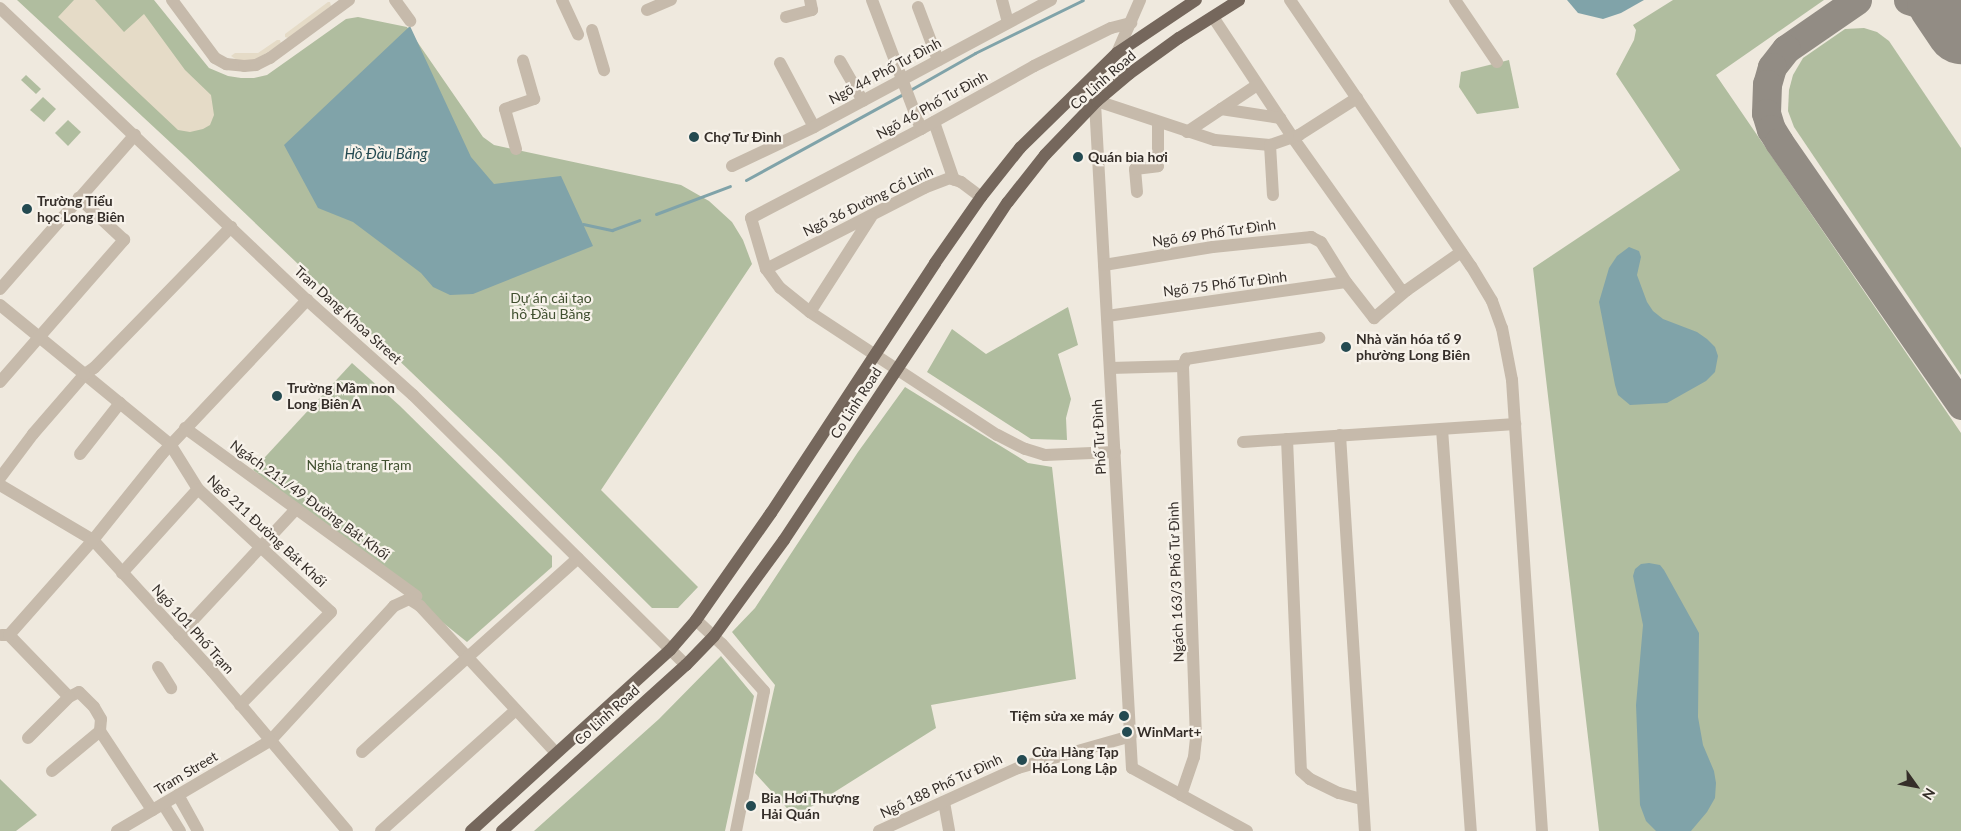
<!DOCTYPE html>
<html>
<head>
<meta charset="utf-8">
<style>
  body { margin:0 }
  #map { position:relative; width:1961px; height:831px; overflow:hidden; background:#efe9de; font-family:Lato,sans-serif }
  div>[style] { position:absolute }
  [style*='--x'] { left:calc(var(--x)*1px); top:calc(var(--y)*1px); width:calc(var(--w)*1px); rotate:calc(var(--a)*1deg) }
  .green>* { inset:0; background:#b0bd9f }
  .plaza>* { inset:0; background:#e5dbc7 }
  .water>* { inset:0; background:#80a3a9 }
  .stream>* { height:3px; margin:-1.5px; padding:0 1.5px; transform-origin:1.5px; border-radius:1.5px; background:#80a3a9 }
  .taxiway>* { height:29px; margin:-14.5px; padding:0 14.5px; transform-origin:14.5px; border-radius:14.5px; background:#928c84 }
  .runway>* { height:71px; margin:-35.5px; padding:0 35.5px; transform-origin:35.5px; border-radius:35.5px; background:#928c84 }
  .minor>* { height:12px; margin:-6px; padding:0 6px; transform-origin:6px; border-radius:6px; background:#c6baab }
  .tertiary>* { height:12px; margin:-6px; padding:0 6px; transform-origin:6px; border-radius:6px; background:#c6baab }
  .primary>* { height:12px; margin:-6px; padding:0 6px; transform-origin:6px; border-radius:6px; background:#75675c }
  .dots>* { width:14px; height:14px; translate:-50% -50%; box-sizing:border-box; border:2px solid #f7f2ea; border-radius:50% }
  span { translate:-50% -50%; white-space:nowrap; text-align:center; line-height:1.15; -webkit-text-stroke:4.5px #f7f2ea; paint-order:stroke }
  .street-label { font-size:14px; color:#352e29 }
  .poi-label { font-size:14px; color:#352e29; font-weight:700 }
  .left { translate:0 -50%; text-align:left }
  .right { translate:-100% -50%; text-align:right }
  .park-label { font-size:14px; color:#415030 }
  .water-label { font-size:15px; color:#244a51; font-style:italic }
  .north { position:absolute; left:1891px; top:761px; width:50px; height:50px; -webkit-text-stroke:4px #f7f2ea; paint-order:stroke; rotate:122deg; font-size:14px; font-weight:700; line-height:20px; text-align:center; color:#352e29 }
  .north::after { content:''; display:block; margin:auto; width:18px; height:22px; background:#352e29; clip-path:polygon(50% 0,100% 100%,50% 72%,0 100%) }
</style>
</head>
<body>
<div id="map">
  <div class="green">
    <i style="clip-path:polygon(17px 0,154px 0,209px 68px,228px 76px,241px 78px,254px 78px,267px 75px,346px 19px,358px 17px,407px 27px,483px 137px,494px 145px,681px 185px,709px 201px,732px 222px,743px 240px,752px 264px,601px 490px,698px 587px,678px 608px,652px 608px,501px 458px,185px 156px)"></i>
    <i style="clip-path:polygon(1673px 0,1824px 0,1716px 75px,1961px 433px,1961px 831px,1599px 831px,1533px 268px,1680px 170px,1616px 74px,1634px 40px,1636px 30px,1633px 25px)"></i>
    <i style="clip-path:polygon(1864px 28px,1877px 32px,1889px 41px,1961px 148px,1961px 375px,1794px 127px,1788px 111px,1789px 90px,1793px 75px,1803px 58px,1845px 29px)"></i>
    <i style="clip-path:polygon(1509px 60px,1519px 108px,1477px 114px,1459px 87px,1461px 72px)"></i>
    <i style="clip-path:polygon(26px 75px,41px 89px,36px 94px,21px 80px)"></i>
    <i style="clip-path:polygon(43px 97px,56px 109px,44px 122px,30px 110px)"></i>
    <i style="clip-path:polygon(68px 120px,81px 132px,68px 146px,55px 133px)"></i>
    <i style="clip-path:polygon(1068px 307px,1078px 345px,1058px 354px,1071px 399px,1066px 418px,1067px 440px,1031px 439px,927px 372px,952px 329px,986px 354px)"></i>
    <i style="clip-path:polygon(352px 363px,400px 406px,552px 556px,552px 567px,467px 642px,253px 470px)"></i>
    <i style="clip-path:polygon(905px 387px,1028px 463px,1052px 467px,1076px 679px,931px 705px,936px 728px,795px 817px,755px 773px,775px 685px,732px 632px,755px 608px,858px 452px)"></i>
    <i style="clip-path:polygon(721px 656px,754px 696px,725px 831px,534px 831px,659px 719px)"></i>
    <i style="clip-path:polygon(0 779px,37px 815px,16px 831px,0 831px)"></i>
  </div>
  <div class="plaza">
    <i style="clip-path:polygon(74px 0,95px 0,124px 32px,144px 14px,185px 70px,211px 95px,214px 115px,210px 125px,203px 129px,190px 132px,178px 130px,58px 17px)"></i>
    <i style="clip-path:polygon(328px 2px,330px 2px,331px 6px,288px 38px,285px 37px,285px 34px)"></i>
    <i style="clip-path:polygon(277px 40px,280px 40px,281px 44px,255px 60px,237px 60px,231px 56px,235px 53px,258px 53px)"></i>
  </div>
  <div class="water">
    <i style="clip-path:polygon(1567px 0,1644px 0,1621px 13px,1603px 19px,1578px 13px)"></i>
    <i style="clip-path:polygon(410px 26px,471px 157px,494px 184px,561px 176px,593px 246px,473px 294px,450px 295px,433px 287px,421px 273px,353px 222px,318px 208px,284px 145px)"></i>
    <i style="clip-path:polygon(1629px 247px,1639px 251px,1641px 257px,1637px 275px,1647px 302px,1653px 311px,1663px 319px,1697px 332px,1707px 339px,1715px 347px,1718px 356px,1715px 372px,1706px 381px,1667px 403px,1630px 405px,1618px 395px,1615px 385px,1599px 302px,1609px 268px,1617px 256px)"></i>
    <i style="clip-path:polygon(1649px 563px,1660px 565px,1664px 570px,1699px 633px,1698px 717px,1703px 745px,1714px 771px,1716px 783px,1715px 798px,1707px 812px,1691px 831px,1656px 831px,1646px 821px,1640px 805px,1636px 705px,1643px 625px,1633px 576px,1635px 569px,1641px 564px)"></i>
  </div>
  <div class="stream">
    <i style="--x:910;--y:90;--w:75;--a:-29.6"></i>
    <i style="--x:975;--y:53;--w:120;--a:-26.1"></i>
    <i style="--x:746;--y:180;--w:181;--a:-28.7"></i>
    <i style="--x:656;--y:214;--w:79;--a:-20.7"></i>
    <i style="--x:583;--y:224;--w:30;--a:12"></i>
    <i style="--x:612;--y:230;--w:29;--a:-20"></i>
  </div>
  <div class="taxiway">
    <i style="--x:1857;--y:0;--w:86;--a:145.4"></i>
    <i style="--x:1786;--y:49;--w:23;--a:128"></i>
    <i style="--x:1772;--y:67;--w:18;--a:106"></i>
    <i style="--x:1767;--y:84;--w:29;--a:92"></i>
    <i style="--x:1766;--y:113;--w:17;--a:73"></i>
    <i style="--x:1771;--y:129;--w:15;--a:58"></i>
    <i style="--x:1779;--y:142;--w:320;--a:55.3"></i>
    <i style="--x:1908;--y:0;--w:22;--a:18"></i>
    <i style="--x:1929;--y:7;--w:39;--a:35"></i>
  </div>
  <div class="runway">
    <i style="--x:1942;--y:0;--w:34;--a:56"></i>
  </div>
  <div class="minor">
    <i style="--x:172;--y:0;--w:72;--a:53.4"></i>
    <i style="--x:215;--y:58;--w:13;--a:29"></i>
    <i style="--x:226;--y:64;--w:18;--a:6"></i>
    <i style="--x:244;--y:66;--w:12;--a:-5"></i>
    <i style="--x:256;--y:65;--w:16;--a:-27"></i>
    <i style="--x:270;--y:58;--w:98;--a:-36.3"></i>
    <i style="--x:395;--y:0;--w:26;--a:54"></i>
    <i style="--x:562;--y:0;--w:38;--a:65"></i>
    <i style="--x:872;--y:0;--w:138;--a:69.2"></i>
    <i style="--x:1002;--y:0;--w:23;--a:75"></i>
    <i style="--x:1455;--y:0;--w:75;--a:55.9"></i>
    <i style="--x:918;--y:7;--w:57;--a:69.3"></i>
    <i style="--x:647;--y:10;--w:26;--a:-23"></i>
    <i style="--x:786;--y:17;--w:27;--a:-15"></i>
    <i style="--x:812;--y:10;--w:10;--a:-101"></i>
    <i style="--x:1213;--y:17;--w:145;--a:56.5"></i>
    <i style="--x:1293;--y:138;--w:186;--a:54.6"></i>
    <i style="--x:1401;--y:290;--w:6;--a:0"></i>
    <i style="--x:1407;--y:290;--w:66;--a:-35.1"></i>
    <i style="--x:592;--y:30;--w:42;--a:73.3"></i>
    <i style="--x:1117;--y:53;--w:58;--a:-66.5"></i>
    <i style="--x:840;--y:61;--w:46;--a:60.1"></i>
    <i style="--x:780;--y:63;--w:72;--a:62"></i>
    <i style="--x:1097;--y:101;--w:124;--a:18.3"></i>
    <i style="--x:1215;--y:140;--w:55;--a:5.2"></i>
    <i style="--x:1270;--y:145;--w:31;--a:-19"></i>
    <i style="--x:1299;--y:135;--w:69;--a:-32.5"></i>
    <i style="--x:1095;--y:103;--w:666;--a:86.82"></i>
    <i style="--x:1132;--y:768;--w:131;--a:28.7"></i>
    <i style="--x:1221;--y:109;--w:60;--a:8.7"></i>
    <i style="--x:934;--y:122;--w:61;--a:71"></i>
    <i style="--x:1187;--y:132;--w:84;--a:-33.9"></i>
    <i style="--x:1270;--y:145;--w:50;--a:86.6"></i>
    <i style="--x:516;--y:149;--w:41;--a:-105.4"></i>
    <i style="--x:505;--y:109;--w:31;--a:-19"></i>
    <i style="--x:534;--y:99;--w:40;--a:-106"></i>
    <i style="--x:732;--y:166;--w:91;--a:-25.4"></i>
    <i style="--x:814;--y:127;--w:269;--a:-28.2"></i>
    <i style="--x:1137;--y:192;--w:23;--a:-95"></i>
    <i style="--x:1135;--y:169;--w:23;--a:-7"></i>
    <i style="--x:1158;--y:166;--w:43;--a:-90"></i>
    <i style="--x:1104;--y:265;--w:110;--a:-9.4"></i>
    <i style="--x:1213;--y:247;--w:99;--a:-5.8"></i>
    <i style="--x:1311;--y:237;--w:11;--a:27"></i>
    <i style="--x:1321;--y:242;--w:47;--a:58"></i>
    <i style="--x:1346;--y:282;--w:46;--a:52.1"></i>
    <i style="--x:1374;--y:318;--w:43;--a:-40.3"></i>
    <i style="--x:766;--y:269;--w:178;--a:-27.1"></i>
    <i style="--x:924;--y:188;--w:28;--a:-21"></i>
    <i style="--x:950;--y:178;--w:12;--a:20"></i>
    <i style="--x:961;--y:182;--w:25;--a:37"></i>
    <i style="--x:0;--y:289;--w:205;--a:-48.8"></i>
    <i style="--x:0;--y:305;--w:220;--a:39.3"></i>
    <i style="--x:170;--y:444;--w:53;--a:58.1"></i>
    <i style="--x:198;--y:489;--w:181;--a:42.8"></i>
    <i style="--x:331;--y:612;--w:130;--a:134.4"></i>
    <i style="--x:810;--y:312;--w:113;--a:-57.3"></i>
    <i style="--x:1107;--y:316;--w:241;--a:-8.1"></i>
    <i style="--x:1110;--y:368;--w:73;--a:-1.6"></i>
    <i style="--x:0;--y:382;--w:189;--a:-48.9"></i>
    <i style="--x:124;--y:240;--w:62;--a:-137"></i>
    <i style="--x:185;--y:428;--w:286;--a:36"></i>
    <i style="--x:1442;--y:429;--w:403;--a:85.9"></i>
    <i style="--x:1340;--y:435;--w:397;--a:86.4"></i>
    <i style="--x:1287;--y:439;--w:332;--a:87.6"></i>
    <i style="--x:1301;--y:771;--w:12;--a:42"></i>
    <i style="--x:1310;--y:779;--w:32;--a:26"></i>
    <i style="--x:1339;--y:793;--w:24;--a:15"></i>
    <i style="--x:1243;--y:442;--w:273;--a:-3.8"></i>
    <i style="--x:1115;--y:452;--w:70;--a:177.5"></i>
    <i style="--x:1045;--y:455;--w:21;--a:-163"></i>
    <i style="--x:1025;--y:449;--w:31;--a:-153"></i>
    <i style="--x:997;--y:435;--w:224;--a:-146.7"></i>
    <i style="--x:810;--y:312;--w:38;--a:-141"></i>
    <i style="--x:780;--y:288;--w:24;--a:-126"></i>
    <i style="--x:766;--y:269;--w:53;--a:-106.4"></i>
    <i style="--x:751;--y:218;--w:192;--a:-27.6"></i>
    <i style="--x:921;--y:129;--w:129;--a:-29.1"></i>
    <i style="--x:1034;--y:66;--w:86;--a:-26.3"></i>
    <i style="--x:1111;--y:28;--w:21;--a:-14"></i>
    <i style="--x:80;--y:454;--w:65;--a:-51.9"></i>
    <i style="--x:0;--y:478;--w:55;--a:-53.1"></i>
    <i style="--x:33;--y:434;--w:79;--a:-49.1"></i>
    <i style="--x:85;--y:374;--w:11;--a:-34"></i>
    <i style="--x:94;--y:368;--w:197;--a:-45.8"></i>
    <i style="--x:0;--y:485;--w:108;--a:30.6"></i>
    <i style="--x:93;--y:540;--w:177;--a:47.7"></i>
    <i style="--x:212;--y:671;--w:209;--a:49.8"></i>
    <i style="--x:122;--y:573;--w:113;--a:-47.9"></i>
    <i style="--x:696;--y:620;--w:35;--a:43"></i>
    <i style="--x:722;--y:644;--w:63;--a:48.2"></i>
    <i style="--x:764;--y:691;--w:143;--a:101.3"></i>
    <i style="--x:2;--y:635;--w:7;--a:0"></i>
    <i style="--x:9;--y:635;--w:86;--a:45.9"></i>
    <i style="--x:69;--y:697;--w:11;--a:-27"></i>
    <i style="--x:79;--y:692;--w:21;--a:45"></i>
    <i style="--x:94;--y:707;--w:14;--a:60"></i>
    <i style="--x:101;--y:719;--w:12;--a:95"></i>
    <i style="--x:100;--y:731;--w:95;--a:56.6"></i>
    <i style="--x:9;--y:635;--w:127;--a:-48.5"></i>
    <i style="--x:93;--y:540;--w:110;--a:-51.3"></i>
    <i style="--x:162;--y:454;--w:212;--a:-46.7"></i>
    <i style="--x:179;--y:635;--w:172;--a:-47.1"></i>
    <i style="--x:158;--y:667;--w:25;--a:58"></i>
    <i style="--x:28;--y:738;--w:58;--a:-45"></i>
    <i style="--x:270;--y:741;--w:183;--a:-47.4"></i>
    <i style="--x:394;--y:606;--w:17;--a:-25"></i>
    <i style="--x:409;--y:599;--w:13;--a:32"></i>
    <i style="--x:420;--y:606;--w:200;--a:47.2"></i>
    <i style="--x:362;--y:752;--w:290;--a:-41.9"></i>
    <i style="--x:52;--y:771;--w:62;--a:-39.8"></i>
    <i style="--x:178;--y:795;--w:41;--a:60.9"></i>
    <i style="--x:1181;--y:795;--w:40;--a:-71.1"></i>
    <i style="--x:1194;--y:757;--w:18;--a:-84"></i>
    <i style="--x:1196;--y:739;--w:373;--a:-92"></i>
    <i style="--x:1183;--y:366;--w:8;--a:-67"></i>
    <i style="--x:1186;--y:359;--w:135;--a:-9"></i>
    <i style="--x:944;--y:802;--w:29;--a:80"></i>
    <i style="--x:163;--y:804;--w:32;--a:58"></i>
    <i style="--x:381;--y:831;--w:181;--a:-41.9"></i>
    <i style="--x:879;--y:831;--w:153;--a:-24.4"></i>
    <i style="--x:1018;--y:768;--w:117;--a:-15.8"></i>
  </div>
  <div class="tertiary">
    <i style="--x:1290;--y:0;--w:322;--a:55.8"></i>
    <i style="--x:1471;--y:266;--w:41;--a:59"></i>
    <i style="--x:1492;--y:301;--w:29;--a:70"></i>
    <i style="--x:1502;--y:328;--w:53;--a:79.1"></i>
    <i style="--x:1512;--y:380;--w:452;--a:86.2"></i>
    <i style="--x:0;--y:8;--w:424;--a:43.6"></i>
    <i style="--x:307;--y:300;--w:142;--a:41.9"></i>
    <i style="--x:413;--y:395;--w:384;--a:44.7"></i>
    <i style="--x:117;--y:831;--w:178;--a:-30.5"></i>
  </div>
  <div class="primary">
    <i style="--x:471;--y:831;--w:269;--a:-42.3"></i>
    <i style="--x:670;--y:650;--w:40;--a:-49"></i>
    <i style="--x:696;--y:620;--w:131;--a:-55"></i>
    <i style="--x:771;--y:513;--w:299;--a:-56.7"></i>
    <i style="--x:935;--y:263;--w:80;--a:-55.1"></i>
    <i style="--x:981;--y:197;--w:63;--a:-51.5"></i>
    <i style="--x:1020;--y:148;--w:136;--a:-44.4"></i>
    <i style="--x:1117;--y:53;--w:95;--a:-33.9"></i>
    <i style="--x:502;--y:831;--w:248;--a:-42.1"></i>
    <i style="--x:686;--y:665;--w:40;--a:-46"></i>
    <i style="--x:714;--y:636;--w:119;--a:-53.9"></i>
    <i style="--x:784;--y:540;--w:405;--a:-56.5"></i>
    <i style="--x:1008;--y:202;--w:60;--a:-51.8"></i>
    <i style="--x:1045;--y:155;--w:75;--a:-46.1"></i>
    <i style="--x:1097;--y:101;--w:42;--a:-40.2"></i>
    <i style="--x:1129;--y:74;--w:62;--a:-35.8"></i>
    <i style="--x:1179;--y:38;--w:71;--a:-32.3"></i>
  </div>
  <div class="dots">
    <i style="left:694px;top:137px;background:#244a51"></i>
    <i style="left:1078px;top:157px;background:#244a51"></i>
    <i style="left:27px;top:209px;background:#244a51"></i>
    <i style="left:1346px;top:347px;background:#244a51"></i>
    <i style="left:277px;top:396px;background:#244a51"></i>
    <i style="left:1124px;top:716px;background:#244a51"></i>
    <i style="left:1127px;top:732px;background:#244a51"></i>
    <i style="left:1022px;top:760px;background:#244a51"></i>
    <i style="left:751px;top:806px;background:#244a51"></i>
  </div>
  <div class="street-label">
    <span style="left:885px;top:71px;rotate:-28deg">Ngõ 44 Phố Tư Đình</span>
    <span style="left:1103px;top:80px;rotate:-41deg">Co Linh Road</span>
    <span style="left:932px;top:105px;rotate:-29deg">Ngõ 46 Phố Tư Đình</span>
    <span style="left:868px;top:201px;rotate:-26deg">Ngõ 36 Đường Cổ Linh</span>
    <span style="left:1214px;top:233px;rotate:-8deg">Ngõ 69 Phố Tư Đình</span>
    <span style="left:1225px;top:284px;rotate:-7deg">Ngõ 75 Phố Tư Đình</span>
    <span style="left:348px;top:315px;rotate:42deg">Tran Dang Khoa Street</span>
    <span style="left:856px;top:403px;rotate:-57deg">Co Linh Road</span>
    <span style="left:1099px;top:437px;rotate:-93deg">Phố Tư Đình</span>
    <span style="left:310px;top:500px;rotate:36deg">Ngách 211/49 Đường Bát Khối</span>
    <span style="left:267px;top:531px;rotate:43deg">Ngõ 211 Đường Bát Khối</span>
    <span style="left:1176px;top:582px;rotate:-92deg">Ngách 163/3 Phố Tư Đình</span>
    <span style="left:193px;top:629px;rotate:48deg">Ngõ 101 Phố Trạm</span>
    <span style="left:607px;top:715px;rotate:-42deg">Co Linh Road</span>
    <span style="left:186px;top:773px;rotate:-31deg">Tram Street</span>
    <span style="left:941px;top:786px;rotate:-25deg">Ngõ 188 Phố Tư Đình</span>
  </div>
  <div class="poi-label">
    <span class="left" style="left:704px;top:137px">Chợ Tư Đình</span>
    <span class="left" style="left:1088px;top:157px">Quán bia hơi</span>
    <span class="left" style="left:37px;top:209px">Trường Tiểu<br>học Long Biên</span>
    <span class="left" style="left:1356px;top:347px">Nhà văn hóa tổ 9<br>phường Long Biên</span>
    <span class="left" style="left:287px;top:396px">Trường Mầm non<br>Long Biên A</span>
    <span class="right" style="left:1114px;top:716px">Tiệm sửa xe máy</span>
    <span class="left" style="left:1137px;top:732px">WinMart+</span>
    <span class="left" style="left:1032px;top:760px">Cửa Hàng Tạp<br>Hóa Long Lập</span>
    <span class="left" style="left:761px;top:806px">Bia Hơi Thượng<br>Hải Quán</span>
  </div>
  <div class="park-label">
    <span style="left:551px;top:306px">Dự án cải tạo<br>hồ Đầu Băng</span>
    <span style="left:359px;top:465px">Nghĩa trang Trạm</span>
  </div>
  <div class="water-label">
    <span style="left:386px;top:154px">Hồ Đầu Băng</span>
  </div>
  <div class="north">N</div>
</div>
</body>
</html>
